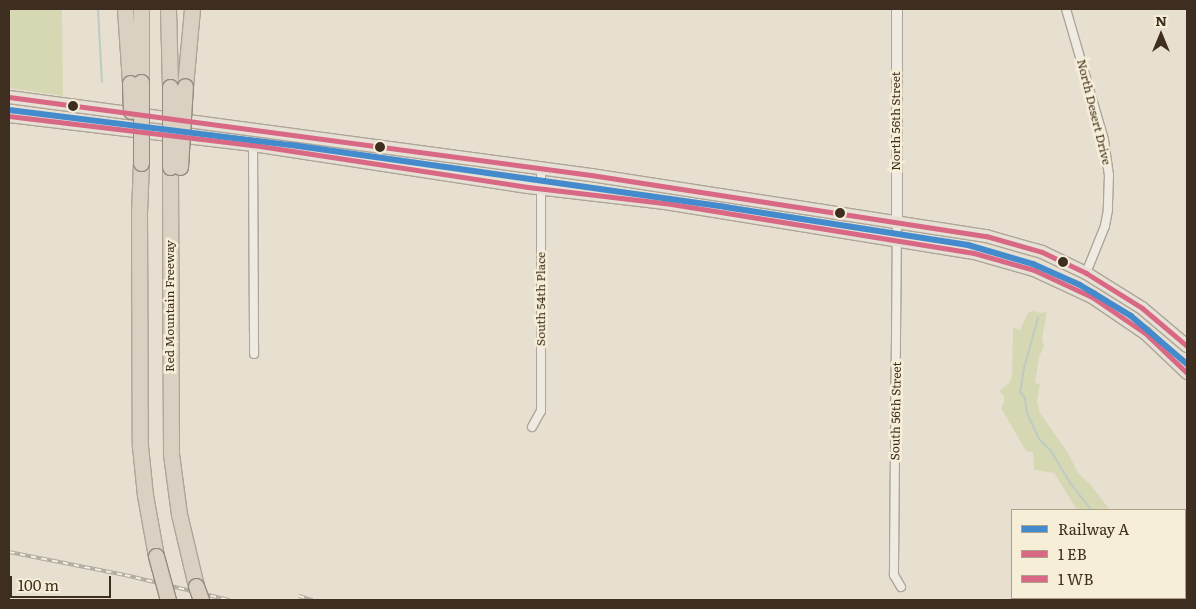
<!DOCTYPE html>
<html>
<head>
<meta charset="utf-8">
<style>
  body { margin:0 }
  #map { position:relative; width:1196px; height:609px; overflow:hidden; background:#e7e0d1; font-family:Literata,serif }
  div>[style] { position:absolute }
  [style*='--x'] { left:calc(var(--x)*1px); top:calc(var(--y)*1px); width:calc(var(--w)*1px); rotate:calc(var(--a)*1deg) }
  .green>* { inset:0; background:#d6d7b3 }
  .stream>* { height:2px; margin:-1px; padding:0 1px; transform-origin:1px; border-radius:1px; background:#bcccc2 }
  .roads { filter:drop-shadow(1px 0 #ada599) drop-shadow(-1px 0 #ada599) drop-shadow(0 1px #ada599) drop-shadow(0 -1px #ada599) }
  .minor>* { height:8px; margin:-4px; padding:0 4px; transform-origin:4px; border-radius:4px; background:#efebe3 }
  .tertiary>* { height:10px; margin:-5px; padding:0 5px; transform-origin:5px; border-radius:5px; background:#efebe3 }
  .primary>* { height:12px; margin:-6px; padding:0 6px; transform-origin:6px; border-radius:6px; background:#e6e1d4 }
  .motorway>* { height:15px; margin:-7.5px; padding:0 7.5px; transform-origin:7.5px; border-radius:7.5px; background:#dad1c2 }
  .rail>* { height:4px; margin-top:-2px; transform-origin:0; background:repeating-linear-gradient(90deg,#f7eed8 0 5.5px,#afaaa2 0 11px); box-sizing:border-box; border-block:1px solid #afaaa2 }
  .bridges { filter:drop-shadow(1px 0 #928b80) drop-shadow(-1px 0 #928b80) drop-shadow(0 1px #928b80) drop-shadow(0 -1px #928b80) }
  .motorway-bridge>* { height:15px; margin:-7.5px; padding:0 7.5px; transform-origin:7.5px; border-radius:7.5px; background:#dad1c2 }
  .bus-1>* { height:5px; margin:-2.5px; padding:0 2.5px; transform-origin:2.5px; border-radius:2.5px; background:#d96885 }
  .bus-2>* { height:5px; margin:-2.5px; padding:0 2.5px; transform-origin:2.5px; border-radius:2.5px; background:#d96885 }
  .rail-1>* { height:6px; margin:-3px; padding:0 3px; transform-origin:3px; border-radius:3px; background:#448bcd }
  .dots>* { width:14px; height:14px; translate:-50% -50%; box-sizing:border-box; border:2px solid #f7eed8; border-radius:50% }
  span { translate:-50% -50%; white-space:nowrap; text-align:center; line-height:1.15; -webkit-text-stroke:5px #f7eed8; paint-order:stroke }
  .street-label { font-size:12px; color:#3d2e20 }
  .frame { position:absolute; inset:0; border:10px solid #3d2e20; pointer-events:none }
  .legend { position:absolute; left:1011px; top:509px; width:175px; height:90px; box-sizing:border-box; background:#f7eed8; border:1px solid #ada18e; margin:0; padding:6px 9px; list-style:none; font-size:15px; color:#3d2e20 }
  .legend li { display:flex; align-items:center; gap:10px; height:25px }
  .legend b { width:25px; border:1px solid #ada18e }
  .north { position:absolute; left:1136px; top:10px; width:50px; height:50px; -webkit-text-stroke:4px #f7eed8; paint-order:stroke; rotate:0deg; font-size:14px; font-weight:700; line-height:20px; text-align:center; color:#3d2e20 }
  .north::after { content:''; display:block; margin:auto; width:18px; height:22px; background:#3d2e20; clip-path:polygon(50% 0,100% 100%,50% 72%,0 100%) }
  .scale { position:absolute; left:10px; top:576px; width:101px; height:22px; box-sizing:border-box; border:2px solid #3d2e20; border-top:0; padding-left:6px; font-size:15px; line-height:18px; white-space:nowrap; color:#3d2e20; -webkit-text-stroke:4px #f7eed8; paint-order:stroke }
</style>
</head>
<body>
<div id="map">
  <div class="green">
    <i style="clip-path:polygon(9px 9px,62px 9px,63px 96px,9px 88px)"></i>
    <i style="clip-path:polygon(1032px 311px,1042px 313px,1047px 311px,1042px 339px,1044px 346px,1039px 357px,1035px 383px,1040px 384px,1037px 402px,1040px 413px,1068px 453px,1078px 473px,1090px 484px,1110px 510px,1077px 510px,1054px 473px,1034px 470px,1033px 452px,1026px 451px,1001px 408px,1004px 402px,1004px 396px,999px 391px,1009px 383px,1012px 375px,1013px 327px,1020px 330px,1028px 313px)"></i>
  </div>
  <div class="stream">
    <i style="--x:98;--y:9;--w:73;--a:86.9"></i>
    <i style="--x:1038;--y:318;--w:52;--a:105.6"></i>
    <i style="--x:1024;--y:368;--w:24;--a:99"></i>
    <i style="--x:1020;--y:392;--w:8;--a:50"></i>
    <i style="--x:1025;--y:398;--w:15;--a:82"></i>
    <i style="--x:1027;--y:413;--w:29;--a:65"></i>
    <i style="--x:1039;--y:439;--w:17;--a:45"></i>
    <i style="--x:1051;--y:451;--w:39;--a:59"></i>
    <i style="--x:1071;--y:484;--w:33;--a:52"></i>
    <i style="--x:1049;--y:600;--w:4;--a:-27"></i>
  </div>
  <div class="roads">
    <div class="minor">
      <i style="--x:1066;--y:9;--w:136;--a:73.8"></i>
      <i style="--x:1104;--y:140;--w:35;--a:82"></i>
      <i style="--x:1109;--y:175;--w:35;--a:92"></i>
      <i style="--x:1108;--y:210;--w:16;--a:101"></i>
      <i style="--x:1105;--y:226;--w:51;--a:112"></i>
      <i style="--x:253;--y:145;--w:209;--a:89.7"></i>
      <i style="--x:897;--y:221;--w:354;--a:90.5"></i>
      <i style="--x:894;--y:575;--w:14;--a:60"></i>
      <i style="--x:532;--y:427;--w:18;--a:-61"></i>
      <i style="--x:541;--y:411;--w:243;--a:-90"></i>
    </div>
    <div class="tertiary">
      <i style="--x:897;--y:9;--w:212;--a:90"></i>
    </div>
    <div class="primary">
      <i style="--x:9;--y:97;--w:587;--a:7.63"></i>
      <i style="--x:591;--y:175;--w:400;--a:8.8"></i>
      <i style="--x:986;--y:236;--w:58;--a:15.9"></i>
      <i style="--x:1042;--y:252;--w:49;--a:25.5"></i>
      <i style="--x:1086;--y:273;--w:66;--a:32"></i>
      <i style="--x:1142;--y:308;--w:59;--a:40.2"></i>
      <i style="--x:9;--y:116;--w:246;--a:6.8"></i>
      <i style="--x:253;--y:145;--w:278;--a:8.7"></i>
      <i style="--x:528;--y:187;--w:138;--a:6.7"></i>
      <i style="--x:665;--y:203;--w:313;--a:9.2"></i>
      <i style="--x:974;--y:253;--w:62;--a:15.8"></i>
      <i style="--x:1034;--y:270;--w:64;--a:25"></i>
      <i style="--x:1092;--y:297;--w:64;--a:34.2"></i>
      <i style="--x:1145;--y:333;--w:58;--a:43.6"></i>
    </div>
    <div class="motorway">
      <i style="--x:125;--y:9;--w:74;--a:86.1"></i>
      <i style="--x:141;--y:9;--w:73;--a:90"></i>
      <i style="--x:168;--y:9;--w:78;--a:88.5"></i>
      <i style="--x:185;--y:86;--w:77;--a:-84.8"></i>
      <i style="--x:141;--y:163;--w:50;--a:92.3"></i>
      <i style="--x:139;--y:213;--w:233;--a:89.8"></i>
      <i style="--x:140;--y:446;--w:49;--a:84.2"></i>
      <i style="--x:145;--y:495;--w:62;--a:79.8"></i>
      <i style="--x:170;--y:167;--w:287;--a:89.8"></i>
      <i style="--x:171;--y:454;--w:61;--a:82.4"></i>
      <i style="--x:179;--y:514;--w:74;--a:76.7"></i>
    </div>
  </div>
  <div class="rail">
    <i style="--x:9;--y:552;--w:118;--a:11.2"></i>
    <i style="--x:125;--y:575;--w:107;--a:13.5"></i>
    <i style="--x:299;--y:596;--w:14;--a:17"></i>
  </div>
  <div class="bridges">
    <div class="motorway-bridge">
      <i style="--x:130;--y:83;--w:28;--a:88"></i>
      <i style="--x:170;--y:87;--w:80;--a:90"></i>
      <i style="--x:141;--y:163;--w:81;--a:-90"></i>
      <i style="--x:180;--y:167;--w:81;--a:-86.5"></i>
      <i style="--x:156;--y:556;--w:46;--a:74.7"></i>
      <i style="--x:196;--y:586;--w:15;--a:70"></i>
    </div>
  </div>
  <div class="bus-1">
    <i style="--x:9;--y:116;--w:246;--a:6.8"></i>
    <i style="--x:253;--y:145;--w:278;--a:8.7"></i>
    <i style="--x:528;--y:187;--w:138;--a:6.7"></i>
    <i style="--x:665;--y:203;--w:313;--a:9.2"></i>
    <i style="--x:974;--y:253;--w:62;--a:15.8"></i>
    <i style="--x:1034;--y:270;--w:64;--a:25"></i>
    <i style="--x:1092;--y:297;--w:64;--a:34.2"></i>
    <i style="--x:1145;--y:333;--w:58;--a:43.6"></i>
  </div>
  <div class="bus-2">
    <i style="--x:9;--y:97;--w:587;--a:7.63"></i>
    <i style="--x:591;--y:175;--w:400;--a:8.8"></i>
    <i style="--x:986;--y:236;--w:58;--a:15.9"></i>
    <i style="--x:1042;--y:252;--w:49;--a:25.5"></i>
    <i style="--x:1086;--y:273;--w:66;--a:32"></i>
    <i style="--x:1142;--y:308;--w:59;--a:40.2"></i>
  </div>
  <div class="rail-1">
    <i style="--x:9;--y:110;--w:284;--a:7.1"></i>
    <i style="--x:291;--y:145;--w:438;--a:8.1"></i>
    <i style="--x:725;--y:207;--w:246;--a:8.9"></i>
    <i style="--x:968;--y:245;--w:68;--a:16.3"></i>
    <i style="--x:1033;--y:264;--w:51;--a:24.1"></i>
    <i style="--x:1080;--y:285;--w:60;--a:31.3"></i>
    <i style="--x:1131;--y:316;--w:74;--a:40.6"></i>
  </div>
  <div class="dots">
    <i style="left:73px;top:106px;background:#3d2e20"></i>
    <i style="left:380px;top:147px;background:#3d2e20"></i>
    <i style="left:840px;top:213px;background:#3d2e20"></i>
    <i style="left:1063px;top:262px;background:#3d2e20"></i>
  </div>
  <div class="street-label">
    <span style="left:1094px;top:112px;rotate:76deg">North Desert Drive</span>
    <span style="left:896px;top:121px;rotate:-90deg">North 56th Street</span>
    <span style="left:541px;top:299px;rotate:-90deg">South 54th Place</span>
    <span style="left:170px;top:306px;rotate:-90deg">Red Mountain Freeway</span>
    <span style="left:896px;top:411px;rotate:-89deg">South 56th Street</span>
  </div>
  <div class="frame"></div>
  <ul class="legend">
  <li><b style="height:6px;background:#448bcd"></b>Railway A</li>
  <li><b style="height:6px;background:#d96885"></b>1 EB</li>
  <li><b style="height:6px;background:#d96885"></b>1 WB</li>
  </ul>
  <div class="north">N</div>
  <div class="scale">100 m</div>
</div>
</body>
</html>
